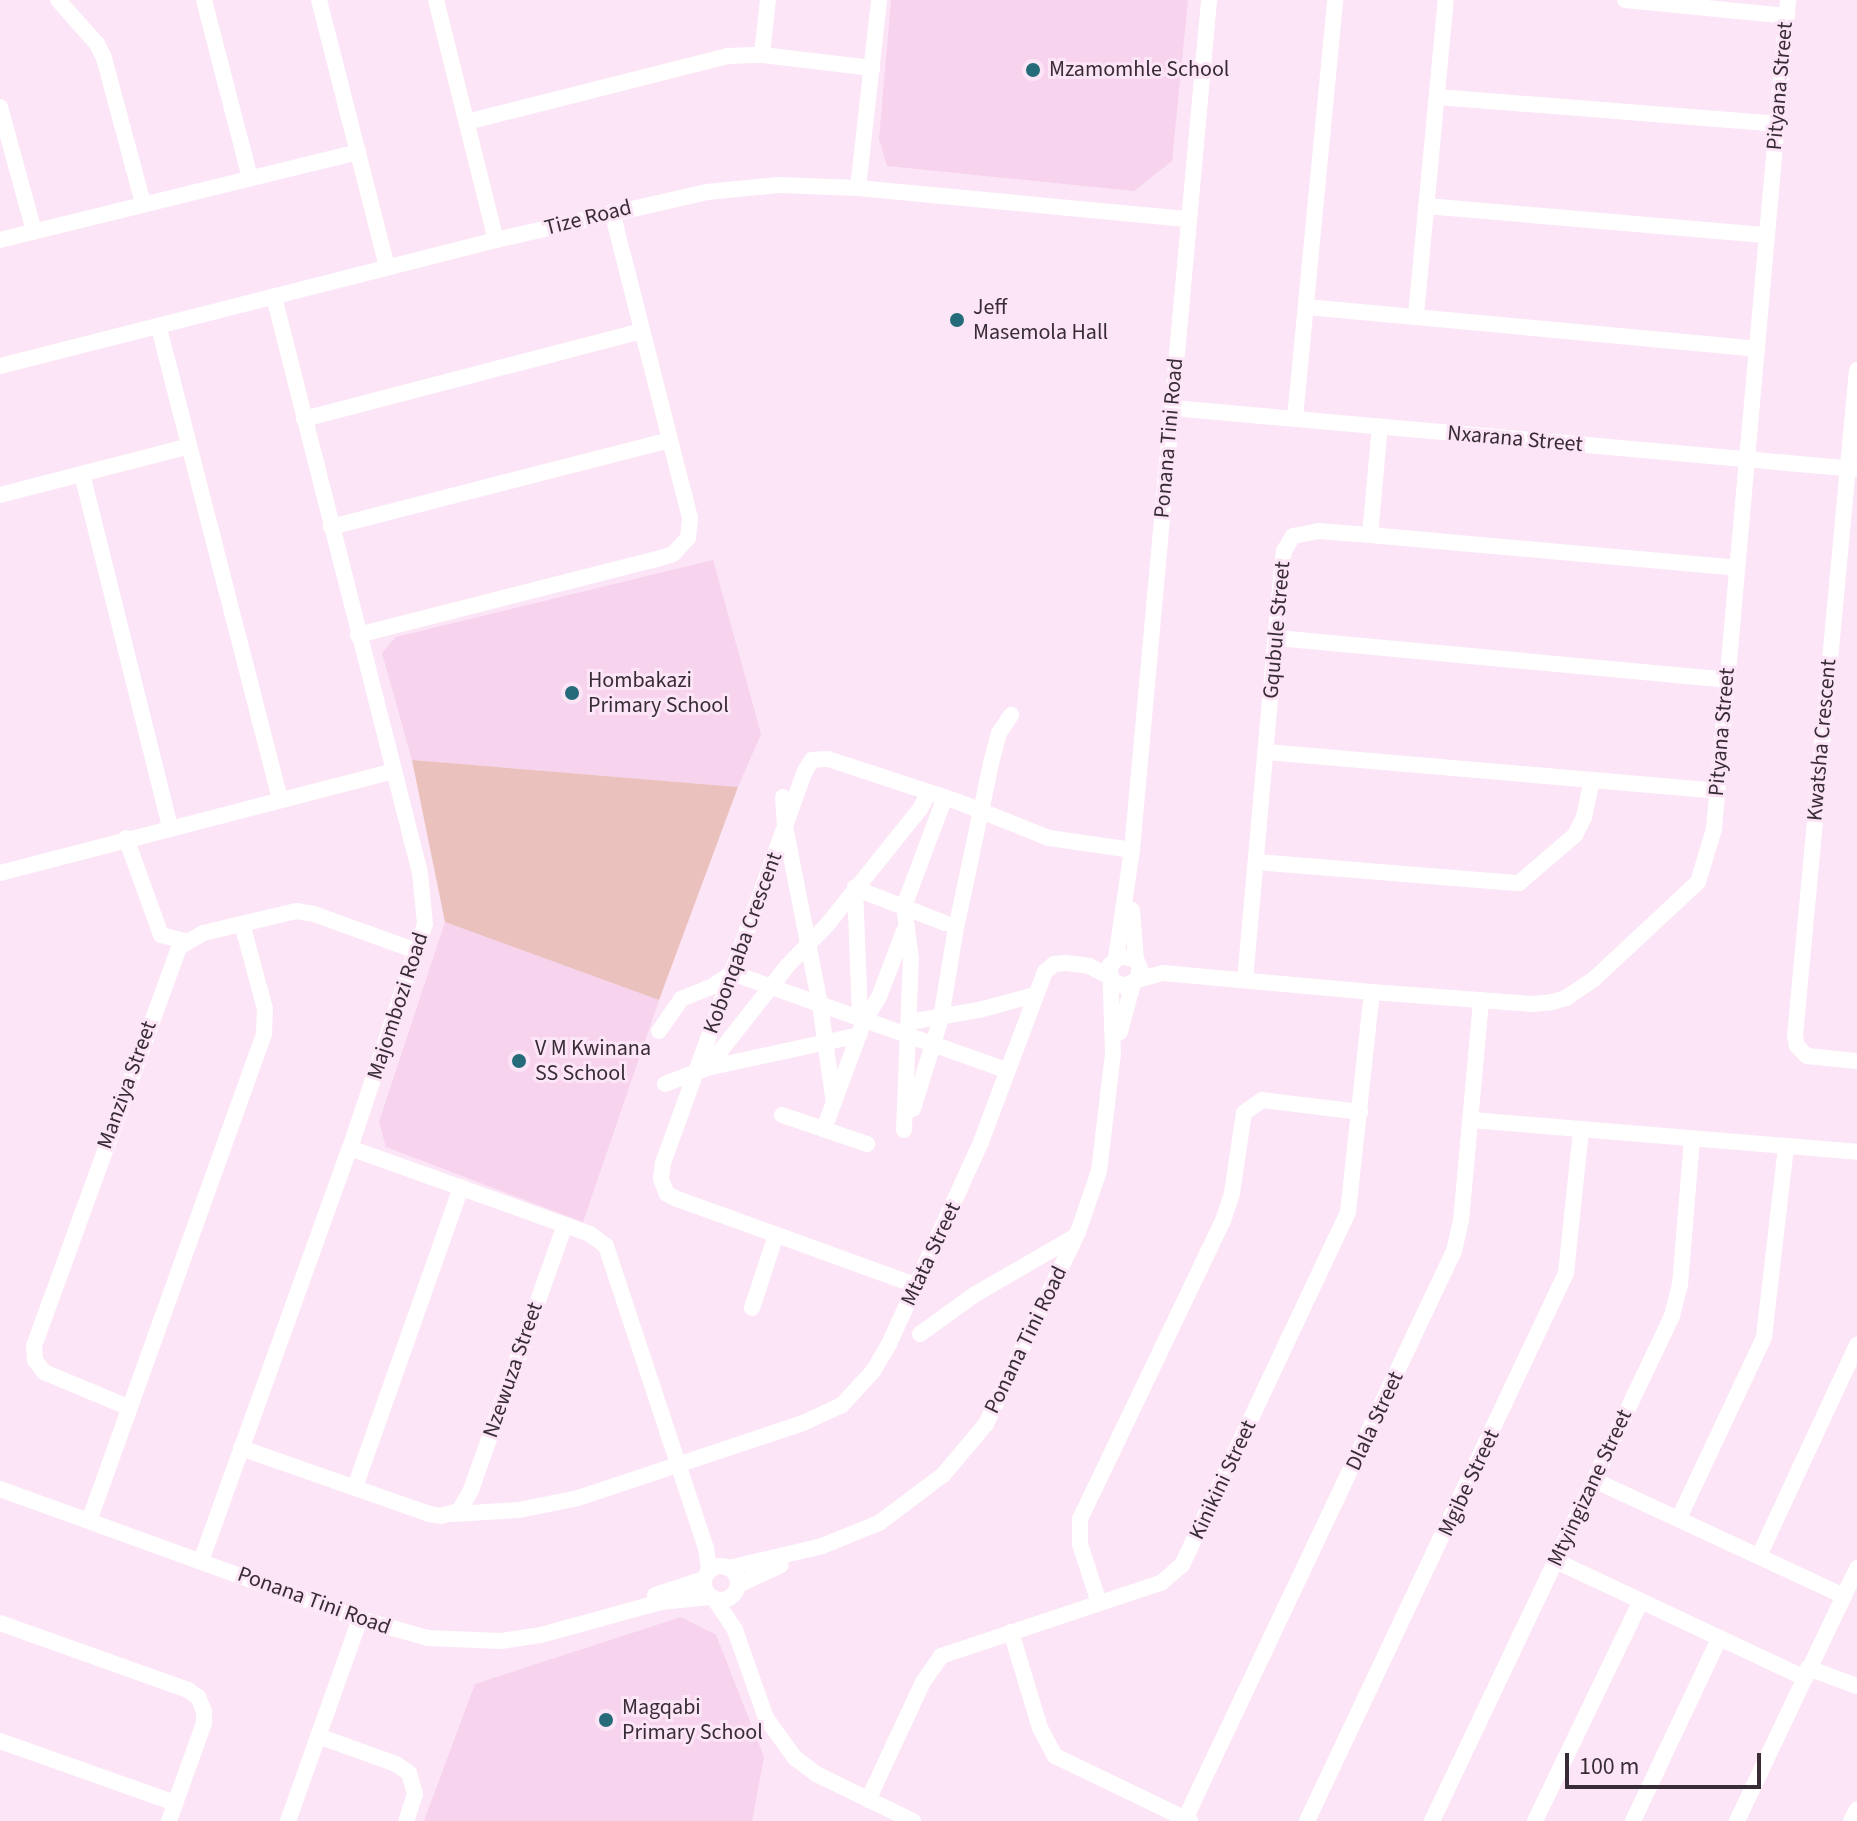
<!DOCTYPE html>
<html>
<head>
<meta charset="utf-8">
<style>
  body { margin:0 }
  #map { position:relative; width:1857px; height:1821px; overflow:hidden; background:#fce5f6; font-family:"Source Sans 3",sans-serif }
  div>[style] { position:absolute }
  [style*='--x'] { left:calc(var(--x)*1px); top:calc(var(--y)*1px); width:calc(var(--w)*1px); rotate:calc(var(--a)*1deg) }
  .built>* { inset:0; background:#f7d3ee }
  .green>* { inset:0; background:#ebc1be }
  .minor>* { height:16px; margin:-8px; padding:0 8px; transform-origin:8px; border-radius:8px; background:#fff }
  .minor>.ring { margin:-8px; padding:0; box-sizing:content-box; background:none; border:16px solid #fff; border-radius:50% }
  .dots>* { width:22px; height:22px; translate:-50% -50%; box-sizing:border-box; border:4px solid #fce5f6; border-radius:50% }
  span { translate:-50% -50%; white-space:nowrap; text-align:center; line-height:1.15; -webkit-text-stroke:6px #fce5f6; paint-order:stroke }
  .poi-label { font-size:22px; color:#382d36 }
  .left { translate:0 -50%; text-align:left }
  .street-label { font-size:22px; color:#382d36 }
  .scale { position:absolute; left:1565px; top:1753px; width:196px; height:36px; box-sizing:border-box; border:4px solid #382d36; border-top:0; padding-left:10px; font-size:24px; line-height:28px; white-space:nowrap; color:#382d36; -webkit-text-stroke:6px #fce5f6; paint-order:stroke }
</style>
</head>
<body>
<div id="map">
  <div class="built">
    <i style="clip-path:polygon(891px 0,1188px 0,1172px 161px,1134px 191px,887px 166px,879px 139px)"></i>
    <i style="clip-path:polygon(713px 560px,761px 734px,738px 787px,412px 760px,382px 653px,396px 637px)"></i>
    <i style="clip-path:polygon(445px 922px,659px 1000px,583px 1222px,386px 1147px,379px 1122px)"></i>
    <i style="clip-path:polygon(681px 1617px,716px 1635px,764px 1757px,752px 1821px,424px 1821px,475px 1684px)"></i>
  </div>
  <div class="green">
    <i style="clip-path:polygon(412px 760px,738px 787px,659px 1000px,445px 922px)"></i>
  </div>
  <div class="minor">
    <i style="--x:58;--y:0;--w:59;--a:48.4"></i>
    <i style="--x:97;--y:44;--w:16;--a:63"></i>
    <i style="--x:104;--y:58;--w:151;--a:75"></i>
    <i style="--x:204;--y:0;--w:184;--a:75.5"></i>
    <i style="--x:319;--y:0;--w:276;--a:75.7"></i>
    <i style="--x:436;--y:0;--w:247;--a:76"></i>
    <i style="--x:1625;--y:0;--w:163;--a:5.6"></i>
    <i style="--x:762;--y:55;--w:55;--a:-83.8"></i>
    <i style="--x:1437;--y:97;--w:341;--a:4.5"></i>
    <i style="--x:0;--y:107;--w:129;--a:74.7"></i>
    <i style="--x:467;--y:122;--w:268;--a:-14.2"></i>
    <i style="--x:727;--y:56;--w:35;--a:-2"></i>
    <i style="--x:762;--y:55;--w:111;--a:6.7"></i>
    <i style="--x:858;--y:188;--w:189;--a:-83.6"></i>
    <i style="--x:1426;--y:206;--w:342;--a:4.9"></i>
    <i style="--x:0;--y:240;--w:369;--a:-13.8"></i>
    <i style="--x:1307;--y:307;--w:452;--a:5.3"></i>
    <i style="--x:1416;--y:315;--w:316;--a:-84.6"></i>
    <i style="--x:159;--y:328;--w:486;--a:75.6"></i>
    <i style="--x:0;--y:366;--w:512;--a:-14.25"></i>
    <i style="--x:496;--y:240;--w:216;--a:-12.8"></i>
    <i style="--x:707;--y:192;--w:72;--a:-5.6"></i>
    <i style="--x:779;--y:185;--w:79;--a:2.2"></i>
    <i style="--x:858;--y:188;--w:332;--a:5.4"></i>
    <i style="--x:1857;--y:370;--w:669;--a:95.32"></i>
    <i style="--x:1795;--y:1036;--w:10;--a:79"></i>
    <i style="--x:1797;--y:1046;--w:14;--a:45"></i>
    <i style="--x:1807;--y:1056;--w:50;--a:5.7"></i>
    <i style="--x:1173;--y:408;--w:685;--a:5.11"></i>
    <i style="--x:1295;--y:418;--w:420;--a:-84.5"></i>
    <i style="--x:304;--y:419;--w:349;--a:-14.6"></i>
    <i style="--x:82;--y:474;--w:364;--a:76"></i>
    <i style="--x:0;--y:495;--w:195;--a:-14.5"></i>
    <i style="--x:331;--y:527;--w:350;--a:-14.4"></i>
    <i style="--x:1370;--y:535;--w:109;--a:-84.8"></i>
    <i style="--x:358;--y:635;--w:309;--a:-14.3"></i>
    <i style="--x:657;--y:559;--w:17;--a:-17"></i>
    <i style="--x:673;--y:554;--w:22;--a:-47"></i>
    <i style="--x:688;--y:538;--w:20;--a:-84"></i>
    <i style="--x:690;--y:518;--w:316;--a:-104.3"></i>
    <i style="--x:1277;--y:638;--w:452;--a:5.3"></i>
    <i style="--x:1266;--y:752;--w:453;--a:4.9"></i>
    <i style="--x:783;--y:797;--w:29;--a:86"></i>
    <i style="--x:785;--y:826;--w:182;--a:78.9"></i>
    <i style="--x:820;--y:1005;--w:99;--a:81.9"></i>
    <i style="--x:126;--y:838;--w:103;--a:70.2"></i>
    <i style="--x:161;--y:935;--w:25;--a:14"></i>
    <i style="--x:1256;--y:862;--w:264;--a:4.6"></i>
    <i style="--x:1519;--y:883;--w:74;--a:-40.6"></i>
    <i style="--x:1575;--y:835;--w:20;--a:-63"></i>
    <i style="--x:1584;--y:817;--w:38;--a:-78"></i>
    <i style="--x:0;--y:873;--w:406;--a:-14.5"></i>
    <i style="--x:855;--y:887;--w:133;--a:87.8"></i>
    <i style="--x:865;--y:892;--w:86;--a:21.2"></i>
    <i style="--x:1132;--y:910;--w:50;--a:85.4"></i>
    <i style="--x:1116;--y:958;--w:109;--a:-81.6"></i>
    <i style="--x:1132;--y:850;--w:853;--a:-84.82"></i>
    <i style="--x:1137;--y:980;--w:27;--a:-15"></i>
    <i style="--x:1163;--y:973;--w:210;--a:5.2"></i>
    <i style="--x:1372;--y:992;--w:159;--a:4.3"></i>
    <i style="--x:1531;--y:1004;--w:21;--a:-5"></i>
    <i style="--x:1552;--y:1002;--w:15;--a:-16"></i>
    <i style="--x:1566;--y:998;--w:34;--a:-34"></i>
    <i style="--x:1594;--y:979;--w:142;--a:-43"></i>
    <i style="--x:1698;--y:882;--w:55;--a:-73.2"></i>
    <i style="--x:1714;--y:829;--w:832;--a:-84.9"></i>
    <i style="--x:1245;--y:980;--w:415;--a:-84.9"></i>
    <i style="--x:1282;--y:567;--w:16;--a:-83"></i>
    <i style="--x:1284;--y:551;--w:17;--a:-59"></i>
    <i style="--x:1293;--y:536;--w:25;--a:-11"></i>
    <i style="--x:1318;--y:531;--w:52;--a:4.4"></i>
    <i style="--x:1370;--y:535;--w:368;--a:5.1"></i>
    <i style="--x:910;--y:1022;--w:70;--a:-9.9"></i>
    <i style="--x:979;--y:1010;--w:58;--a:-15"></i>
    <i style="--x:659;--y:1031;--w:39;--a:-55"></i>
    <i style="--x:681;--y:999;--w:35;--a:-22"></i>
    <i style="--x:713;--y:986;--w:23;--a:-34"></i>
    <i style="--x:732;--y:973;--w:291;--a:19.5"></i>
    <i style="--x:1120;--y:1032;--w:51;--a:-75.1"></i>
    <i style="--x:707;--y:1068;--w:156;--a:-12.2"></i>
    <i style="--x:665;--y:1084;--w:45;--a:-20.9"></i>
    <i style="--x:707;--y:1068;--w:131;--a:-51.8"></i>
    <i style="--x:788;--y:965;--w:56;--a:-45.7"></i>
    <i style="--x:827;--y:925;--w:149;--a:-51.3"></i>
    <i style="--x:920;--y:809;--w:19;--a:-62"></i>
    <i style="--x:913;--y:1109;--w:95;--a:-72.9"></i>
    <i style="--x:941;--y:1018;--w:86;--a:-80.6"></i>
    <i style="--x:955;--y:933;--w:174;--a:-78"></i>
    <i style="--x:991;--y:763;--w:31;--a:-75"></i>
    <i style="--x:999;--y:733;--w:22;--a:-56"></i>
    <i style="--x:782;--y:1115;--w:90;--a:18.8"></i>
    <i style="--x:1471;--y:1120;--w:387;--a:4.7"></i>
    <i style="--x:824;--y:1129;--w:115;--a:-69.7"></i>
    <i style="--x:864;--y:1021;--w:28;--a:-58"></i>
    <i style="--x:879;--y:997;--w:71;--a:-69.3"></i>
    <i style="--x:904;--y:1130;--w:171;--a:-87.7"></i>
    <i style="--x:911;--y:959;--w:53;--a:-97.5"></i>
    <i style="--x:904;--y:906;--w:116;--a:-69.4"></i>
    <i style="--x:350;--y:1148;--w:255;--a:19.7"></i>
    <i style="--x:590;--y:1234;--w:20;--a:37"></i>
    <i style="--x:606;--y:1246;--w:318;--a:71.7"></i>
    <i style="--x:706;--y:1548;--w:22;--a:82"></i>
    <i style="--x:915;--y:1285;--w:255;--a:-160.1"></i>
    <i style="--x:675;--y:1198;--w:9;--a:-153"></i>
    <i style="--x:667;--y:1194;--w:16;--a:-112"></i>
    <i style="--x:661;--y:1179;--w:16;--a:-83"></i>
    <i style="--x:663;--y:1163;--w:417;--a:-70.1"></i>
    <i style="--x:805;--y:771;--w:13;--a:-58"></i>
    <i style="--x:812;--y:760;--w:16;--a:-4"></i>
    <i style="--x:828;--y:759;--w:135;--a:18.2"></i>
    <i style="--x:956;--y:801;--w:100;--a:21.7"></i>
    <i style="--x:1049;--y:838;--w:84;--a:8.2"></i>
    <i style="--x:752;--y:1308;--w:77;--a:-71.8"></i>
    <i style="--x:920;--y:1334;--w:67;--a:-35.8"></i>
    <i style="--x:974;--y:1295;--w:116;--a:-30.1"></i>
    <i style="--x:130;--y:1408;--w:93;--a:-157.3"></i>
    <i style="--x:44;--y:1372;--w:15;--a:-127"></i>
    <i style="--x:35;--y:1360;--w:14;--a:-94"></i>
    <i style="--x:34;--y:1346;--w:425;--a:-70"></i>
    <i style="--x:179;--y:947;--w:28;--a:-30"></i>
    <i style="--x:203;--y:933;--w:96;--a:-13.3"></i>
    <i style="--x:296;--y:911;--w:18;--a:9"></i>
    <i style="--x:314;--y:914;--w:109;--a:19.8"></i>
    <i style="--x:241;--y:1448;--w:199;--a:19.3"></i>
    <i style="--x:429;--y:1514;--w:12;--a:9"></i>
    <i style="--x:441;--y:1516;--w:19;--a:-16"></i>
    <i style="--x:459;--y:1511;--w:24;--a:-60"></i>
    <i style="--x:471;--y:1490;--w:281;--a:-70.5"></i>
    <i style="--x:1594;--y:1480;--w:276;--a:24.9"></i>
    <i style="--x:355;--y:1487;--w:318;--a:-70.5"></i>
    <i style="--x:0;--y:1489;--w:383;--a:19.9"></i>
    <i style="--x:360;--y:1619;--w:71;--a:15.6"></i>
    <i style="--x:428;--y:1638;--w:73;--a:2.4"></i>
    <i style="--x:501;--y:1641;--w:40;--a:-8.5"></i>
    <i style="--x:541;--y:1635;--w:124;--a:-15.4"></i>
    <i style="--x:661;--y:1602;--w:49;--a:-5.8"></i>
    <i style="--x:454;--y:1514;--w:65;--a:-3.5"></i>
    <i style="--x:519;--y:1510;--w:60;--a:-11.5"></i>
    <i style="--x:578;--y:1498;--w:237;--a:-18.4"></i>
    <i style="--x:803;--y:1423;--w:43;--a:-24.8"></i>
    <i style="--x:842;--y:1405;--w:46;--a:-47.6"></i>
    <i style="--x:873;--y:1371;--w:31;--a:-59"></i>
    <i style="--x:889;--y:1344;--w:222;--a:-65.5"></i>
    <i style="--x:981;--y:1142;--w:182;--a:-69.4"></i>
    <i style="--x:1045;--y:972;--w:12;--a:-42"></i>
    <i style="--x:1054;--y:964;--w:12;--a:-5"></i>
    <i style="--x:1066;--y:963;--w:23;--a:7"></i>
    <i style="--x:1089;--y:966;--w:25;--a:27"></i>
    <i style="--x:1679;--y:1518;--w:200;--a:-64.8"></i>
    <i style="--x:1764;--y:1337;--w:191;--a:-83.4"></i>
    <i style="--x:89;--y:1521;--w:517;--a:-70.23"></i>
    <i style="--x:264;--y:1034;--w:25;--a:-88"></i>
    <i style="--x:265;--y:1009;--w:88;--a:-105.1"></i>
    <i style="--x:1759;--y:1556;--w:233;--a:-65.1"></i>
    <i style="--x:201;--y:1561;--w:439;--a:-70.2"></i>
    <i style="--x:350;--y:1148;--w:236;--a:-71.5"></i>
    <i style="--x:425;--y:924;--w:51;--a:-95.6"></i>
    <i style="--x:420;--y:873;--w:594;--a:-104.22"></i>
    <i style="--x:1556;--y:1561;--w:275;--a:25.2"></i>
    <i class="ring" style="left:704px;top:1566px;width:18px;height:18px"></i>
    <i style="--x:729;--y:1568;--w:96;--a:-13.3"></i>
    <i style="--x:822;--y:1546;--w:61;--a:-22"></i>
    <i style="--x:879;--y:1523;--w:80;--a:-36.9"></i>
    <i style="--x:943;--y:1475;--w:67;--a:-49.9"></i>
    <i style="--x:986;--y:1424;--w:213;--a:-64.4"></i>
    <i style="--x:1078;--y:1232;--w:65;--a:-71"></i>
    <i style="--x:1099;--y:1171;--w:118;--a:-83.2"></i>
    <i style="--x:1113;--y:1054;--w:89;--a:-91.9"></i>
    <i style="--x:1110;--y:965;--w:14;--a:-39"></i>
    <i style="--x:1121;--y:956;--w:16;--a:15"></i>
    <i style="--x:1136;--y:960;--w:9;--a:63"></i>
    <i style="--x:1140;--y:968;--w:12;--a:104"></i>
    <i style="--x:1137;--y:980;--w:15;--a:157"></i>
    <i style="--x:1123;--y:986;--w:11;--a:-153"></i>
    <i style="--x:738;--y:1585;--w:47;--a:-24.9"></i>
    <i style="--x:655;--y:1595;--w:52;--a:-18.1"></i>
    <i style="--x:715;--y:1600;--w:36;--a:56"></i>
    <i style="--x:735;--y:1630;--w:93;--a:70.6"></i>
    <i style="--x:766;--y:1718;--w:49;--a:54.1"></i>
    <i style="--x:795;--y:1758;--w:26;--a:37"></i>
    <i style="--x:816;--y:1774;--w:108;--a:25.9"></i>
    <i style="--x:1099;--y:1603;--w:62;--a:-107.9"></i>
    <i style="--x:1080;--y:1544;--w:25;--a:-90"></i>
    <i style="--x:1080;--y:1519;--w:331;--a:-64.4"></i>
    <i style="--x:1223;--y:1221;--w:29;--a:-72"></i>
    <i style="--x:1232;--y:1193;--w:81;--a:-81.5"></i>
    <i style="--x:1244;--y:1113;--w:22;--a:-36"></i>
    <i style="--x:1262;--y:1100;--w:99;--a:7"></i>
    <i style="--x:0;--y:1623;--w:200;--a:19.6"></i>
    <i style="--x:188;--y:1690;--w:12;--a:35"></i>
    <i style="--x:198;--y:1697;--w:15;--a:67"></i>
    <i style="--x:204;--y:1711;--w:12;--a:90"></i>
    <i style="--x:204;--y:1723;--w:104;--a:109.7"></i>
    <i style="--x:1011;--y:1632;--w:100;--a:73.2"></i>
    <i style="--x:1040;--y:1728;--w:32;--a:62"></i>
    <i style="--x:1055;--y:1756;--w:150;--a:25.7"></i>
    <i style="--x:1808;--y:1668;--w:52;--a:20.2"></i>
    <i style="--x:318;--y:1736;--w:83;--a:19.7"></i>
    <i style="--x:396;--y:1764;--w:16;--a:35"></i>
    <i style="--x:409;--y:1773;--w:22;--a:74"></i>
    <i style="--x:415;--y:1794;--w:28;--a:108"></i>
    <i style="--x:0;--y:1741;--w:186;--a:19.5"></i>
    <i style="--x:868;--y:1800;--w:130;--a:-65"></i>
    <i style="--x:923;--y:1682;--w:32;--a:-55"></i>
    <i style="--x:941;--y:1656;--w:232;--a:-18.4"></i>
    <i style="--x:1161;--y:1583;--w:28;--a:-41"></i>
    <i style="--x:1182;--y:1565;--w:390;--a:-64.8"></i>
    <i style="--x:1348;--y:1212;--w:221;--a:-83.8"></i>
    <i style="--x:1185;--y:1819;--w:628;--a:-64.66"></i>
    <i style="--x:1454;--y:1251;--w:31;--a:-77"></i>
    <i style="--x:1461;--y:1221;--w:222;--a:-84.8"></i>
    <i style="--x:288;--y:1821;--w:214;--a:-70.4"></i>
    <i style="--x:1307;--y:1821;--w:606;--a:-64.7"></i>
    <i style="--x:1566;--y:1273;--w:144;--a:-84"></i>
    <i style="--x:1432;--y:1821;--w:559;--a:-64.58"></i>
    <i style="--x:1672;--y:1316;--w:32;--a:-76"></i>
    <i style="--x:1680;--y:1285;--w:146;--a:-85.3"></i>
    <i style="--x:1535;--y:1821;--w:242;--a:-64.3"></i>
    <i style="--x:1633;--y:1821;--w:201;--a:-64.7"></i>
    <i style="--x:1737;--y:1821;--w:280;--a:-64.6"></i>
    <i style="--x:1851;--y:1821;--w:13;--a:-63"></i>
  </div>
  <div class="dots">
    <i style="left:1033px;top:70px;background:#256b7a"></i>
    <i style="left:957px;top:320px;background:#256b7a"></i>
    <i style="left:572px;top:693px;background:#256b7a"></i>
    <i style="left:519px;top:1061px;background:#256b7a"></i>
    <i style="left:606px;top:1720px;background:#256b7a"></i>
  </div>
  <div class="poi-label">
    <span class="left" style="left:1049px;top:70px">Mzamomhle School</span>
    <span class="left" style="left:973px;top:320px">Jeff<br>Masemola Hall</span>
    <span class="left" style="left:588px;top:693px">Hombakazi<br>Primary School</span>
    <span class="left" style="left:535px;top:1061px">V M Kwinana<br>SS School</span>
    <span class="left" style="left:622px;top:1720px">Magqabi<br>Primary School</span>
  </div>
  <div class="street-label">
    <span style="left:1780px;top:86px;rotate:-85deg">Pityana Street</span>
    <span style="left:588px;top:218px;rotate:-14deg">Tize Road</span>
    <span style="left:1169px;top:438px;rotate:-85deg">Ponana Tini Road</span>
    <span style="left:1515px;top:439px;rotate:5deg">Nxarana Street</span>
    <span style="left:1277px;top:630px;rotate:-85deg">Gqubule Street</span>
    <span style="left:1722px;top:732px;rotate:-85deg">Pityana Street</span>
    <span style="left:1822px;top:740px;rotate:-85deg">Kwatsha Crescent</span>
    <span style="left:743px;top:943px;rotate:-70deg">Kobonqaba Crescent</span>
    <span style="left:398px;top:1006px;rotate:-72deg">Majombozi Road</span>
    <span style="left:127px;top:1085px;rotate:-70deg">Manziya Street</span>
    <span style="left:931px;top:1254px;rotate:-65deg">Mtata Street</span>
    <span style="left:1026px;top:1340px;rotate:-64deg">Ponana Tini Road</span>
    <span style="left:513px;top:1370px;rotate:-71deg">Nzewuza Street</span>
    <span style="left:1375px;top:1421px;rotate:-65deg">Dlala Street</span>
    <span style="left:1223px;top:1480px;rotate:-65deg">Kinikini Street</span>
    <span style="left:1469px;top:1483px;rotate:-65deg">Mgibe Street</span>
    <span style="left:1590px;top:1488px;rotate:-65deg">Mtyingizane Street</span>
    <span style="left:314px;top:1601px;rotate:20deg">Ponana Tini Road</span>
  </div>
  <div class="scale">100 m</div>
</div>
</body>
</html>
